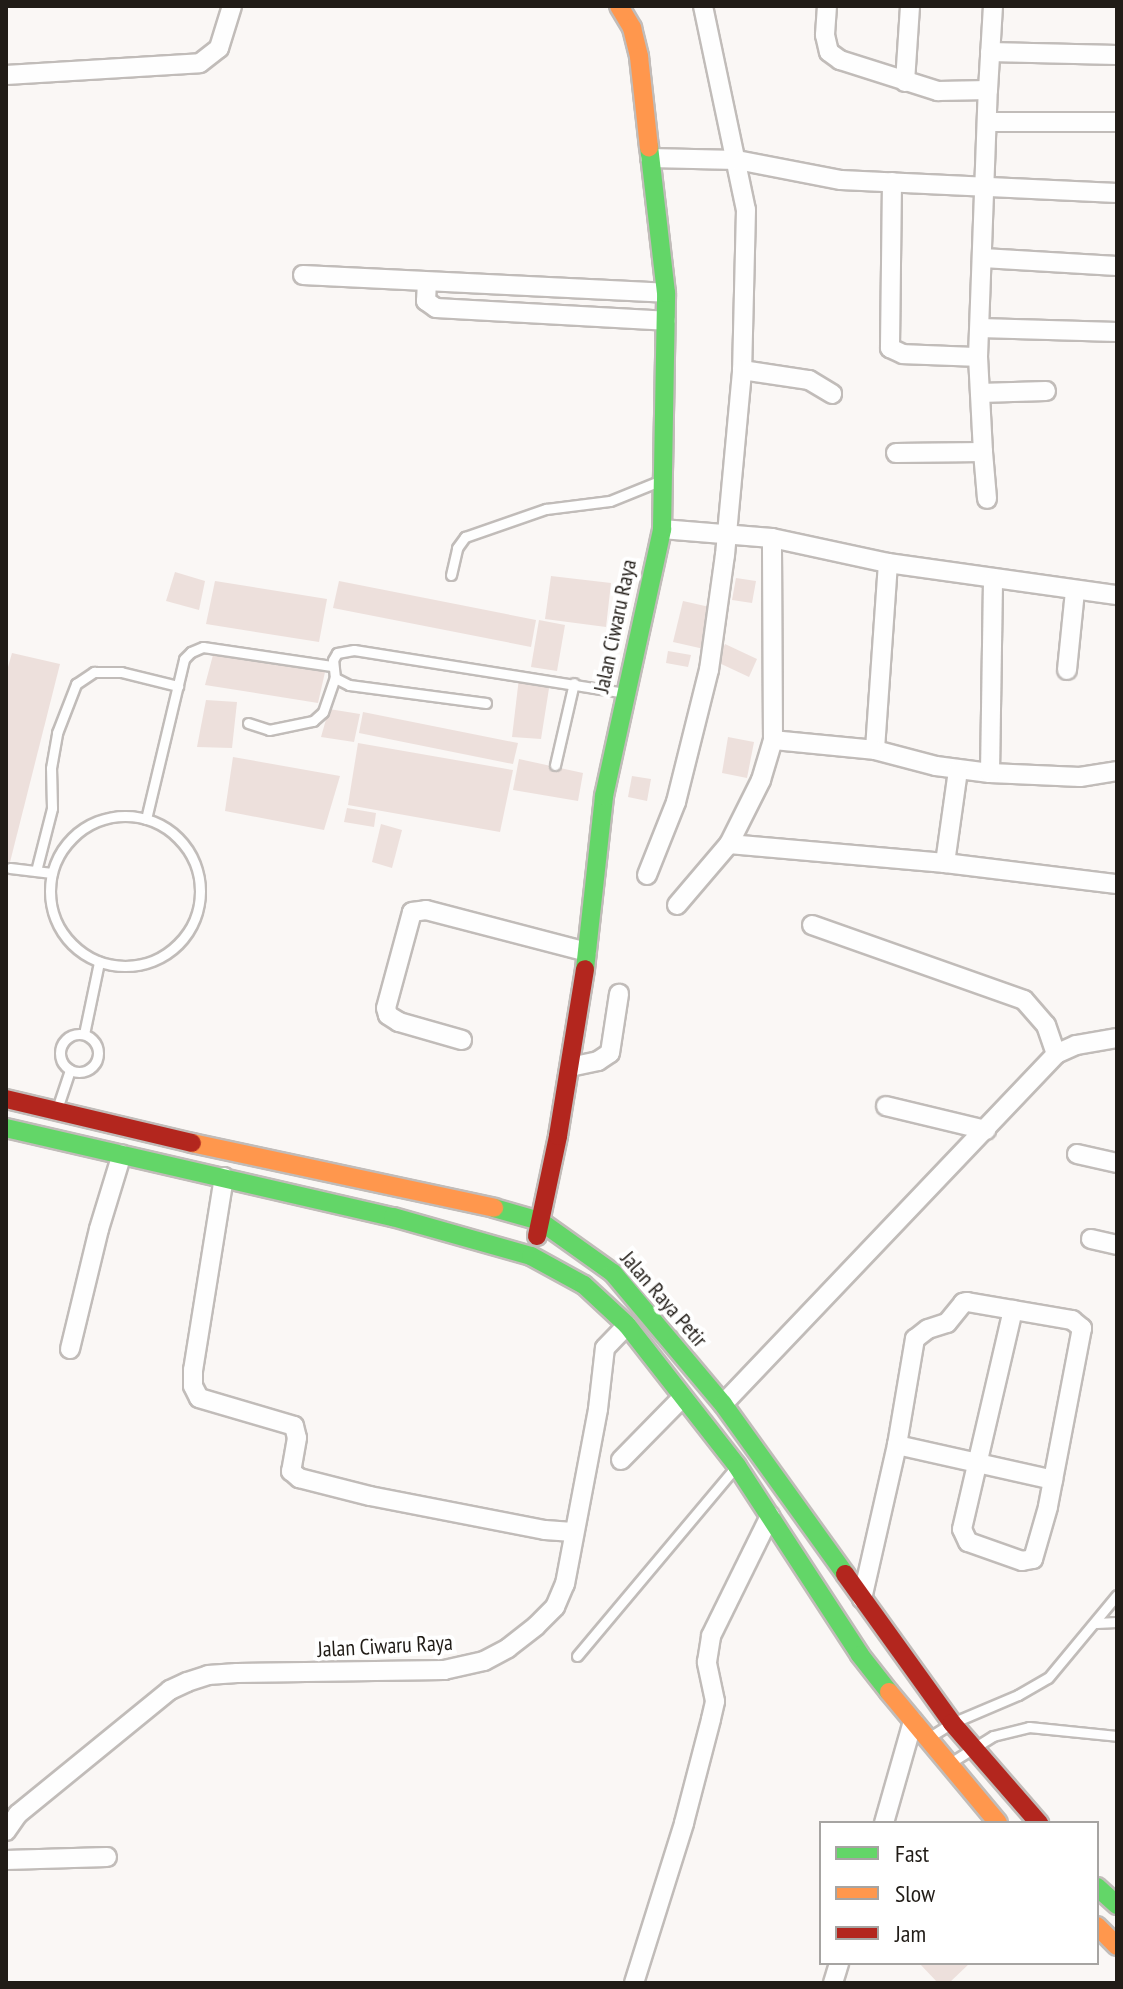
<!DOCTYPE html>
<html>
<head>
<meta charset="utf-8">
<style>
  body { margin:0 }
  #map { position:relative; width:1123px; height:1989px; overflow:hidden; background:#faf7f5; font-family:"PT Sans Narrow",sans-serif }
  div>[style] { position:absolute }
  [style*='--x'] { left:calc(var(--x)*1px); top:calc(var(--y)*1px); width:calc(var(--w)*1px); rotate:calc(var(--a)*1deg) }
  .building>* { inset:0; background:#ede0dc }
  .roads { filter:drop-shadow(2px 0 #c1bcb9) drop-shadow(-2px 0 #c1bcb9) drop-shadow(0 2px #c1bcb9) drop-shadow(0 -2px #c1bcb9) }
  .lane>* { height:9px; margin:-4.5px; padding:0 4.5px; transform-origin:4.5px; border-radius:4.5px; background:#fefefe }
  .lane>.ring { margin:-4.5px; padding:0; box-sizing:content-box; background:none; border:9px solid #fefefe; border-radius:50% }
  .street>* { height:18px; margin:-9px; padding:0 9px; transform-origin:9px; border-radius:9px; background:#fefefe }
  .fast>* { height:18px; margin:-9px; padding:0 9px; transform-origin:9px; border-radius:9px; background:#63d668 }
  .slow>* { height:18px; margin:-9px; padding:0 9px; transform-origin:9px; border-radius:9px; background:#ff974d }
  .jam>* { height:18px; margin:-9px; padding:0 9px; transform-origin:9px; border-radius:9px; background:#b3261e }
  span { translate:-50% -50%; white-space:nowrap; text-align:center; line-height:1.15; -webkit-text-stroke:8px #fff; paint-order:stroke }
  .street-label { font-size:22px; color:#211c17 }
  .frame { position:absolute; inset:0; border:8px solid #211c17; pointer-events:none }
  .legend { position:absolute; left:819px; top:1821px; width:280px; height:144px; box-sizing:border-box; background:#fff; border:2px solid #a6a4a2; margin:0; padding:10px 14px; list-style:none; font-size:24px; color:#211c17 }
  .legend li { display:flex; align-items:center; gap:16px; height:40px }
  .legend b { width:40px; border:2px solid #a6a4a2 }
</style>
</head>
<body>
<div id="map">
  <div class="building">
    <i style="clip-path:polygon(175px 572px,205px 581px,199px 610px,166px 601px)"></i>
    <i style="clip-path:polygon(551px 576px,611px 583px,606px 627px,545px 619px)"></i>
    <i style="clip-path:polygon(736px 578px,756px 581px,752px 603px,732px 600px)"></i>
    <i style="clip-path:polygon(215px 581px,327px 599px,319px 642px,206px 624px)"></i>
    <i style="clip-path:polygon(339px 581px,536px 620px,531px 647px,333px 608px)"></i>
    <i style="clip-path:polygon(683px 601px,714px 608px,704px 649px,673px 642px)"></i>
    <i style="clip-path:polygon(539px 620px,565px 625px,557px 671px,531px 667px)"></i>
    <i style="clip-path:polygon(725px 644px,757px 659px,749px 677px,717px 662px)"></i>
    <i style="clip-path:polygon(668px 651px,691px 655px,688px 667px,666px 663px)"></i>
    <i style="clip-path:polygon(12px 653px,60px 664px,7px 874px,6px 674px)"></i>
    <i style="clip-path:polygon(213px 655px,325px 672px,318px 703px,205px 685px)"></i>
    <i style="clip-path:polygon(519px 678px,550px 682px,541px 739px,512px 737px)"></i>
    <i style="clip-path:polygon(206px 700px,237px 702px,232px 748px,197px 747px)"></i>
    <i style="clip-path:polygon(329px 709px,360px 714px,354px 742px,321px 737px)"></i>
    <i style="clip-path:polygon(363px 712px,518px 743px,513px 764px,359px 733px)"></i>
    <i style="clip-path:polygon(728px 737px,754px 742px,747px 778px,722px 773px)"></i>
    <i style="clip-path:polygon(358px 743px,513px 770px,500px 832px,348px 805px)"></i>
    <i style="clip-path:polygon(233px 757px,340px 776px,324px 830px,225px 811px)"></i>
    <i style="clip-path:polygon(519px 759px,583px 773px,578px 801px,513px 790px)"></i>
    <i style="clip-path:polygon(632px 776px,651px 779px,647px 801px,628px 797px)"></i>
    <i style="clip-path:polygon(347px 808px,376px 813px,374px 827px,344px 822px)"></i>
    <i style="clip-path:polygon(381px 824px,402px 830px,392px 868px,372px 862px)"></i>
    <i style="clip-path:polygon(919px 1963px,970px 1963px,949px 1983px,938px 1983px)"></i>
  </div>
  <div class="roads">
    <div class="lane">
      <i style="--x:451;--y:575;--w:28;--a:-77"></i>
      <i style="--x:457;--y:548;--w:14;--a:-54"></i>
      <i style="--x:465;--y:537;--w:86;--a:-19.1"></i>
      <i style="--x:546;--y:509;--w:64;--a:-7.1"></i>
      <i style="--x:610;--y:501;--w:56;--a:-22"></i>
      <i style="--x:486;--y:703;--w:138;--a:-172.5"></i>
      <i style="--x:349;--y:685;--w:16;--a:-153"></i>
      <i style="--x:335;--y:678;--w:18;--a:-96"></i>
      <i style="--x:333;--y:660;--w:8;--a:-60"></i>
      <i style="--x:337;--y:653;--w:17;--a:-10"></i>
      <i style="--x:354;--y:650;--w:274;--a:9"></i>
      <i style="--x:248;--y:723;--w:22;--a:18"></i>
      <i style="--x:269;--y:730;--w:45;--a:-11.6"></i>
      <i style="--x:313;--y:721;--w:13;--a:-42"></i>
      <i style="--x:323;--y:712;--w:36;--a:-71"></i>
      <i style="--x:555;--y:765;--w:84;--a:-77"></i>
      <i class="ring" style="left:50px;top:816px;width:141px;height:141px"></i>
      <i style="--x:146;--y:819;--w:164;--a:-76.6"></i>
      <i style="--x:184;--y:659;--w:10;--a:-45"></i>
      <i style="--x:191;--y:652;--w:13;--a:-23"></i>
      <i style="--x:203;--y:647;--w:130;--a:8.4"></i>
      <i style="--x:10;--y:868;--w:42;--a:6.8"></i>
      <i style="--x:36;--y:871;--w:65;--a:-75.7"></i>
      <i style="--x:52;--y:808;--w:40;--a:-91.4"></i>
      <i style="--x:51;--y:768;--w:36;--a:-80"></i>
      <i style="--x:57;--y:733;--w:53;--a:-68.8"></i>
      <i style="--x:76;--y:684;--w:22;--a:-34"></i>
      <i style="--x:94;--y:672;--w:27;--a:0"></i>
      <i style="--x:121;--y:672;--w:59;--a:13.8"></i>
      <i class="ring" style="left:60px;top:1034px;width:29px;height:29px"></i>
      <i style="--x:84;--y:1034;--w:74;--a:-78.2"></i>
      <i style="--x:57;--y:1109;--w:41;--a:-71.6"></i>
      <i style="--x:1096;--y:1623;--w:21;--a:-3"></i>
      <i style="--x:577;--y:1656;--w:244;--a:-50"></i>
      <i style="--x:928;--y:1738;--w:28;--a:-32"></i>
      <i style="--x:952;--y:1723;--w:72;--a:-23"></i>
      <i style="--x:1018;--y:1695;--w:34;--a:-30"></i>
      <i style="--x:1048;--y:1678;--w:108;--a:-50.3"></i>
      <i style="--x:950;--y:1763;--w:51;--a:-32.1"></i>
      <i style="--x:993;--y:1736;--w:37;--a:-14"></i>
      <i style="--x:1029;--y:1727;--w:88;--a:5.8"></i>
    </div>
    <div class="street">
      <i style="--x:703;--y:6;--w:208;--a:78.1"></i>
      <i style="--x:746;--y:210;--w:160;--a:91.4"></i>
      <i style="--x:742;--y:370;--w:68;--a:8.5"></i>
      <i style="--x:809;--y:380;--w:27;--a:31"></i>
      <i style="--x:827;--y:6;--w:29;--a:94"></i>
      <i style="--x:825;--y:35;--w:17;--a:77"></i>
      <i style="--x:829;--y:52;--w:14;--a:36"></i>
      <i style="--x:840;--y:60;--w:103;--a:17.6"></i>
      <i style="--x:938;--y:91;--w:50;--a:-1.1"></i>
      <i style="--x:988;--y:90;--w:84;--a:-86.6"></i>
      <i style="--x:990;--y:52;--w:127;--a:1.4"></i>
      <i style="--x:6;--y:75;--w:194;--a:-3.5"></i>
      <i style="--x:200;--y:63;--w:24;--a:-38"></i>
      <i style="--x:219;--y:48;--w:44;--a:-72.8"></i>
      <i style="--x:905;--y:82;--w:76;--a:-86.2"></i>
      <i style="--x:989;--y:122;--w:128;--a:0"></i>
      <i style="--x:650;--y:158;--w:87;--a:1.3"></i>
      <i style="--x:737;--y:160;--w:106;--a:10.9"></i>
      <i style="--x:841;--y:180;--w:276;--a:2.7"></i>
      <i style="--x:892;--y:182;--w:166;--a:90.7"></i>
      <i style="--x:890;--y:348;--w:14;--a:25"></i>
      <i style="--x:903;--y:354;--w:75;--a:2.3"></i>
      <i style="--x:978;--y:357;--w:267;--a:-87.9"></i>
      <i style="--x:983;--y:258;--w:134;--a:3.4"></i>
      <i style="--x:303;--y:275;--w:363;--a:2.8"></i>
      <i style="--x:427;--y:282;--w:19;--a:93"></i>
      <i style="--x:426;--y:301;--w:12;--a:35"></i>
      <i style="--x:436;--y:308;--w:230;--a:3.2"></i>
      <i style="--x:980;--y:328;--w:137;--a:1.7"></i>
      <i style="--x:980;--y:393;--w:66;--a:-1.7"></i>
      <i style="--x:983;--y:452;--w:47;--a:85.1"></i>
      <i style="--x:896;--y:453;--w:87;--a:-0.7"></i>
      <i style="--x:983;--y:452;--w:95;--a:-93"></i>
      <i style="--x:662;--y:529;--w:110;--a:4.7"></i>
      <i style="--x:772;--y:538;--w:119;--a:12.2"></i>
      <i style="--x:888;--y:563;--w:231;--a:8"></i>
      <i style="--x:888;--y:563;--w:187;--a:94"></i>
      <i style="--x:875;--y:750;--w:63;--a:14.7"></i>
      <i style="--x:936;--y:766;--w:54;--a:7.4"></i>
      <i style="--x:990;--y:773;--w:90;--a:2.5"></i>
      <i style="--x:1080;--y:777;--w:37;--a:-9"></i>
      <i style="--x:1067;--y:670;--w:79;--a:-84.2"></i>
      <i style="--x:773;--y:740;--w:102;--a:5.6"></i>
      <i style="--x:990;--y:773;--w:195;--a:-89.1"></i>
      <i style="--x:729;--y:844;--w:72;--a:-63.4"></i>
      <i style="--x:761;--y:780;--w:42;--a:-73.3"></i>
      <i style="--x:773;--y:740;--w:202;--a:-90.3"></i>
      <i style="--x:945;--y:863;--w:94;--a:-82"></i>
      <i style="--x:647;--y:875;--w:79;--a:-68.3"></i>
      <i style="--x:676;--y:802;--w:136;--a:-76"></i>
      <i style="--x:709;--y:670;--w:116;--a:-82.1"></i>
      <i style="--x:725;--y:555;--w:186;--a:-84.7"></i>
      <i style="--x:677;--y:905;--w:80;--a:-49.6"></i>
      <i style="--x:729;--y:844;--w:217;--a:5"></i>
      <i style="--x:945;--y:863;--w:173;--a:7"></i>
      <i style="--x:812;--y:925;--w:225;--a:19.5"></i>
      <i style="--x:1024;--y:1000;--w:33;--a:49"></i>
      <i style="--x:1046;--y:1025;--w:31;--a:71"></i>
      <i style="--x:462;--y:1040;--w:66;--a:-164.1"></i>
      <i style="--x:399;--y:1022;--w:13;--a:-148"></i>
      <i style="--x:388;--y:1015;--w:7;--a:-106"></i>
      <i style="--x:386;--y:1008;--w:99;--a:-74.8"></i>
      <i style="--x:412;--y:912;--w:14;--a:-8"></i>
      <i style="--x:426;--y:910;--w:166;--a:14.6"></i>
      <i style="--x:570;--y:1067;--w:29;--a:-12"></i>
      <i style="--x:598;--y:1061;--w:14;--a:-34"></i>
      <i style="--x:610;--y:1053;--w:60;--a:-81.3"></i>
      <i style="--x:886;--y:1106;--w:103;--a:13.5"></i>
      <i style="--x:1077;--y:1154;--w:41;--a:12.7"></i>
      <i style="--x:224;--y:1177;--w:195;--a:99.1"></i>
      <i style="--x:193;--y:1370;--w:16;--a:90"></i>
      <i style="--x:193;--y:1386;--w:13;--a:63"></i>
      <i style="--x:199;--y:1398;--w:99;--a:16.4"></i>
      <i style="--x:294;--y:1426;--w:12;--a:76"></i>
      <i style="--x:297;--y:1438;--w:34;--a:100"></i>
      <i style="--x:291;--y:1471;--w:11;--a:41"></i>
      <i style="--x:299;--y:1478;--w:73;--a:14.2"></i>
      <i style="--x:370;--y:1496;--w:178;--a:11"></i>
      <i style="--x:545;--y:1530;--w:28;--a:4"></i>
      <i style="--x:1091;--y:1239;--w:27;--a:13"></i>
      <i style="--x:70;--y:1349;--w:123;--a:-76.4"></i>
      <i style="--x:99;--y:1229;--w:78;--a:-73"></i>
      <i style="--x:723;--y:1404;--w:483;--a:-46.4"></i>
      <i style="--x:1056;--y:1054;--w:22;--a:-24"></i>
      <i style="--x:1076;--y:1045;--w:42;--a:-9.7"></i>
      <i style="--x:897;--y:1445;--w:160;--a:12.6"></i>
      <i style="--x:621;--y:1460;--w:86;--a:-45.5"></i>
      <i style="--x:862;--y:1599;--w:158;--a:-77.2"></i>
      <i style="--x:897;--y:1445;--w:108;--a:-80.4"></i>
      <i style="--x:915;--y:1339;--w:16;--a:-38"></i>
      <i style="--x:928;--y:1329;--w:20;--a:-18"></i>
      <i style="--x:947;--y:1323;--w:26;--a:-51"></i>
      <i style="--x:963;--y:1303;--w:4;--a:-14"></i>
      <i style="--x:967;--y:1302;--w:107;--a:9.7"></i>
      <i style="--x:1072;--y:1320;--w:13;--a:39"></i>
      <i style="--x:1082;--y:1328;--w:182;--a:100.8"></i>
      <i style="--x:1048;--y:1507;--w:54;--a:106.1"></i>
      <i style="--x:1033;--y:1559;--w:11;--a:170"></i>
      <i style="--x:1022;--y:1561;--w:57;--a:-160.6"></i>
      <i style="--x:968;--y:1542;--w:14;--a:-115"></i>
      <i style="--x:962;--y:1529;--w:225;--a:-76.9"></i>
      <i style="--x:884;--y:1823;--w:106;--a:-74.1"></i>
      <i style="--x:6;--y:1831;--w:21;--a:-55"></i>
      <i style="--x:18;--y:1814;--w:196;--a:-39.2"></i>
      <i style="--x:170;--y:1690;--w:19;--a:-25"></i>
      <i style="--x:187;--y:1682;--w:22;--a:-18"></i>
      <i style="--x:208;--y:1675;--w:29;--a:-4"></i>
      <i style="--x:237;--y:1673;--w:207;--a:-0.8"></i>
      <i style="--x:444;--y:1670;--w:41;--a:-12.7"></i>
      <i style="--x:484;--y:1661;--w:27;--a:-28"></i>
      <i style="--x:508;--y:1648;--w:36;--a:-38"></i>
      <i style="--x:536;--y:1626;--w:27;--a:-45"></i>
      <i style="--x:555;--y:1607;--w:25;--a:-67"></i>
      <i style="--x:565;--y:1584;--w:178;--a:-79.3"></i>
      <i style="--x:598;--y:1409;--w:61;--a:-83.5"></i>
      <i style="--x:605;--y:1348;--w:32;--a:-46"></i>
      <i style="--x:6;--y:1860;--w:101;--a:-1.7"></i>
      <i style="--x:634;--y:1983;--w:168;--a:-72.6"></i>
      <i style="--x:684;--y:1823;--w:107;--a:-75.4"></i>
      <i style="--x:711;--y:1719;--w:18;--a:-77"></i>
      <i style="--x:715;--y:1701;--w:40;--a:-102"></i>
      <i style="--x:707;--y:1662;--w:26;--a:-81"></i>
      <i style="--x:711;--y:1636;--w:134;--a:-63.8"></i>
      <i style="--x:833;--y:1983;--w:21;--a:-73"></i>
    </div>
    <div class="fast">
      <i style="--x:585;--y:969;--w:174;--a:-83.7"></i>
      <i style="--x:604;--y:796;--w:273;--a:-77.7"></i>
      <i style="--x:662;--y:529;--w:236;--a:-89"></i>
      <i style="--x:666;--y:293;--w:147;--a:-96.6"></i>
      <i style="--x:6;--y:1128;--w:397;--a:13"></i>
      <i style="--x:393;--y:1217;--w:143;--a:15.8"></i>
      <i style="--x:531;--y:1256;--w:60;--a:28.7"></i>
      <i style="--x:584;--y:1285;--w:59;--a:42.9"></i>
      <i style="--x:627;--y:1325;--w:179;--a:52"></i>
      <i style="--x:737;--y:1466;--w:225;--a:56.9"></i>
      <i style="--x:860;--y:1655;--w:47;--a:51.9"></i>
      <i style="--x:494;--y:1208;--w:48;--a:15.8"></i>
      <i style="--x:540;--y:1221;--w:90;--a:35.5"></i>
      <i style="--x:613;--y:1273;--w:171;--a:50"></i>
      <i style="--x:723;--y:1404;--w:209;--a:54.3"></i>
      <i style="--x:1097;--y:1887;--w:27;--a:42"></i>
    </div>
    <div class="slow">
      <i style="--x:619;--y:6;--w:26;--a:59"></i>
      <i style="--x:632;--y:28;--w:30;--a:76"></i>
      <i style="--x:639;--y:57;--w:91;--a:83.7"></i>
      <i style="--x:192;--y:1143;--w:309;--a:12.1"></i>
      <i style="--x:889;--y:1692;--w:170;--a:50.2"></i>
      <i style="--x:1097;--y:1926;--w:28;--a:45"></i>
    </div>
    <div class="jam">
      <i style="--x:6;--y:1099;--w:191;--a:13.3"></i>
      <i style="--x:537;--y:1236;--w:102;--a:-78.1"></i>
      <i style="--x:558;--y:1136;--w:169;--a:-80.8"></i>
      <i style="--x:845;--y:1574;--w:183;--a:54.3"></i>
      <i style="--x:952;--y:1723;--w:133;--a:49"></i>
    </div>
  </div>
  <div class="street-label">
    <span style="left:615px;top:626px;rotate:-78deg">Jalan Ciwaru Raya</span>
    <span style="left:664px;top:1299px;rotate:49deg">Jalan Raya Petir</span>
    <span style="left:385px;top:1646px;rotate:-3deg">Jalan Ciwaru Raya</span>
  </div>
  <div class="frame"></div>
  <ul class="legend">
  <li><b style="height:10px;background:#63d668"></b>Fast</li>
  <li><b style="height:10px;background:#ff974d"></b>Slow</li>
  <li><b style="height:10px;background:#b3261e"></b>Jam</li>
  </ul>
</div>
</body>
</html>
